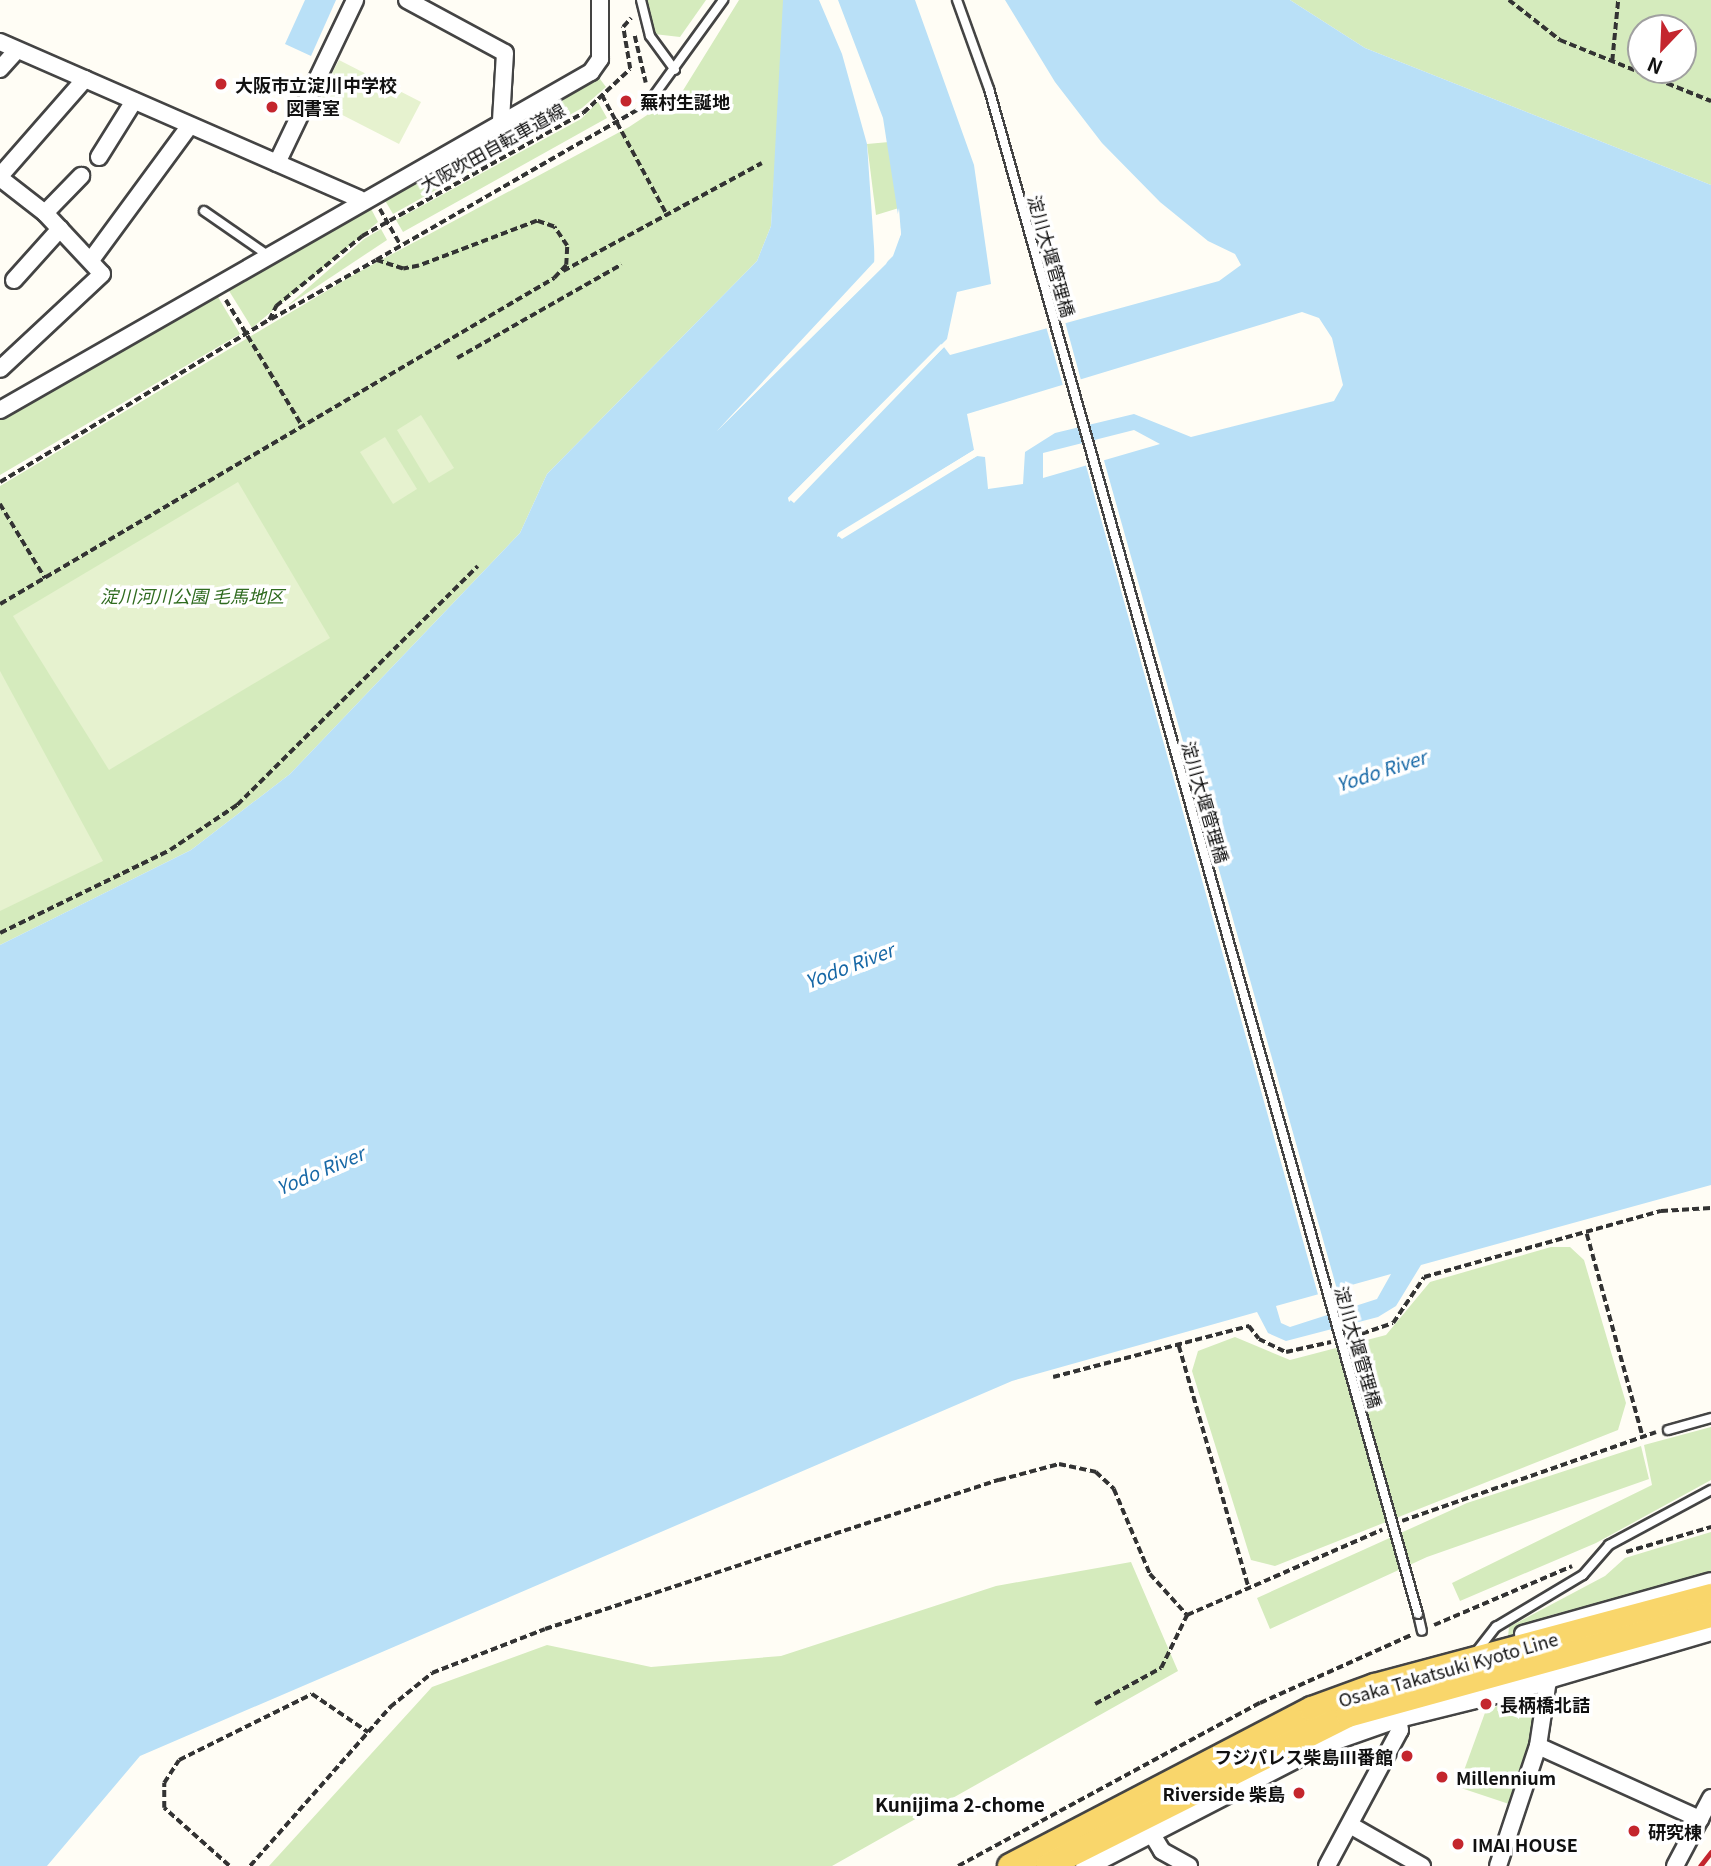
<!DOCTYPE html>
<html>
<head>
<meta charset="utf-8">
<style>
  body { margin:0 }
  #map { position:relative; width:1711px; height:1866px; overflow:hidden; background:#fffdf5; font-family:Georgia,"Noto Sans JP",serif }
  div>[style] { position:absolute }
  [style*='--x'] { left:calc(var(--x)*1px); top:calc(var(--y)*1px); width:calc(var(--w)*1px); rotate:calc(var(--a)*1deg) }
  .green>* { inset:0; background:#d5ebbd }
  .pitch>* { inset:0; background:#e6f2cf }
  .water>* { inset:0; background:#b9e0f7 }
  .pier>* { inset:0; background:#fffdf5 }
  .path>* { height:3.5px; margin-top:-1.75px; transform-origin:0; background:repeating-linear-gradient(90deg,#333 0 7px,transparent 0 10.5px) }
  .roads { filter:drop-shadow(2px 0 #444) drop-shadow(-2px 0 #444) drop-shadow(0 2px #444) drop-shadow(0 -2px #444) }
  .service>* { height:8px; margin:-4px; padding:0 4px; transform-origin:4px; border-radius:4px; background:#fff }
  .minor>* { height:16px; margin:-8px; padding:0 8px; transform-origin:8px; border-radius:8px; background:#fff }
  .tertiary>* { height:19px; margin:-9.5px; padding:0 9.5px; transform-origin:9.5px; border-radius:9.5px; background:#fff }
  .primary>* { height:24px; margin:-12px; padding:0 12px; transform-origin:12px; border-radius:12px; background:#f9d66b }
  .rail>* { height:5px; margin:-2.5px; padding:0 2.5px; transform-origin:2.5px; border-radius:2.5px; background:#c4262e }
  .bridges { filter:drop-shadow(2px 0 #444) drop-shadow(-2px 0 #444) drop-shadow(0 2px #444) drop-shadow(0 -2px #444) }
  .service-bridge>* { height:8px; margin:-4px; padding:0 4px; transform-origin:4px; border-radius:4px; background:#fff }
  .dots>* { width:19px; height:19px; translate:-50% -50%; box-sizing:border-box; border:4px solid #fff; border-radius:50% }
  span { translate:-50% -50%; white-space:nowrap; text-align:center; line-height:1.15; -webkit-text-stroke:7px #fff; paint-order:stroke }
  .poi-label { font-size:18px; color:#111; font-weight:700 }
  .left { translate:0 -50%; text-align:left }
  .right { translate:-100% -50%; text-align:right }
  .street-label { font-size:18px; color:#111 }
  .park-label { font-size:18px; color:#2f6b1f; font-style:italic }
  .water-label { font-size:19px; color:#1768a6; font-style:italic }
  .neighbourhood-label { font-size:19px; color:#111; font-weight:700 }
  .north { position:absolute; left:1627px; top:14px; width:70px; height:70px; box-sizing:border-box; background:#fff; border:2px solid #a0a0a0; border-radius:50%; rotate:203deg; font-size:19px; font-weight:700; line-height:28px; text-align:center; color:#111 }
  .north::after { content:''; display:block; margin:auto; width:24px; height:32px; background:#c4262e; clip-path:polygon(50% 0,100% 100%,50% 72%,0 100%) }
</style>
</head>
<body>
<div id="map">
  <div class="green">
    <i style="clip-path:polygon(646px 0,706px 0,680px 37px,654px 34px)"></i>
    <i style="clip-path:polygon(739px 0,783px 0,785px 16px,771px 226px,757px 261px,547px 474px,520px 533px,290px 774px,191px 850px,0 945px,0 486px,355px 274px,629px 127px,682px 92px)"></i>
    <i style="clip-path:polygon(evenodd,1290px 0,1711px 0,1711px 185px,1365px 48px,1290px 0,1641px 28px,1683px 28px,1683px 70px,1641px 70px,1641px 28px)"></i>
    <i style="clip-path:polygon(597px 75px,606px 87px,582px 108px,393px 214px,383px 197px)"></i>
    <i style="clip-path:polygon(598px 102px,607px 118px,403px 232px,396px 220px,581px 119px)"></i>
    <i style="clip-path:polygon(889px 142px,899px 208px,876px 215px,867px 144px)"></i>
    <i style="clip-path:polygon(368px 203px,378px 222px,252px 328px,226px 286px)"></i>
    <i style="clip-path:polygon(381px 229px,387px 240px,286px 307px,364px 239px)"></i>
    <i style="clip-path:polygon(215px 292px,240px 334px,0 475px,0 418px)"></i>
    <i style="clip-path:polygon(1551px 1247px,1570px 1247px,1584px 1260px,1626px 1403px,1618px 1430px,1275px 1566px,1251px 1560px,1192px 1371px,1198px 1351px,1235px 1337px,1290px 1360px,1386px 1335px,1430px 1282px)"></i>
    <i style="clip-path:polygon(1711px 1427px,1711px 1480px,1596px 1543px,1460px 1601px,1452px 1583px,1652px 1485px,1644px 1445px)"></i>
    <i style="clip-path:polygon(1641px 1446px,1649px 1479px,1427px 1557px,1270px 1629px,1257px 1598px,1467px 1503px)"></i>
    <i style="clip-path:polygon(1711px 1532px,1711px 1574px,1548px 1616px,1508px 1637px,1509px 1627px,1605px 1576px,1625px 1558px)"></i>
    <i style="clip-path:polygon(1131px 1562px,1178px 1671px,832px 1866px,269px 1866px,432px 1687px,547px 1645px,651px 1667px,781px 1656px,996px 1586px)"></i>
    <i style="clip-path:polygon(1541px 1691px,1533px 1744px,1512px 1805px,1458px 1787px,1486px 1710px)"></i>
  </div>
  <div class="pitch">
    <i style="clip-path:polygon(339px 60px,421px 102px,399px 144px,317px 102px)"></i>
    <i style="clip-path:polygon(421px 415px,454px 468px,429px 483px,397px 430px)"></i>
    <i style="clip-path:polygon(385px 437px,417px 489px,393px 504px,360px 452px)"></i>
    <i style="clip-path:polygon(238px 482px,330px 638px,109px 770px,13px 616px)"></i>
    <i style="clip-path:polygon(0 671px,103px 861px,0 911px)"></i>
  </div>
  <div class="water">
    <i style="clip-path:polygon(305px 0,336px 0,311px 56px,285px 44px)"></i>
    <i style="clip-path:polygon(evenodd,783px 0,819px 0,842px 54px,867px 144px,875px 261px,717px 431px,886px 264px,901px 234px,883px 118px,838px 0,915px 0,974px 165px,991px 284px,957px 292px,947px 339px,788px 498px,794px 503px,944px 347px,950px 355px,1219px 281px,1241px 265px,1235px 254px,1208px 241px,1160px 202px,1102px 143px,1055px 82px,1005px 0,1290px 0,1365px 48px,1711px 185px,1711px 1185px,1421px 1265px,1396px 1306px,1378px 1317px,1286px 1341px,1268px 1333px,1257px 1312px,1012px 1381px,140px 1756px,47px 1866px,0 1866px,0 945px,191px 850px,290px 774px,520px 533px,547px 474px,757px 261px,771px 226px,783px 0,1302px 312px,1319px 318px,1332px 338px,1343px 385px,1334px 401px,1191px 437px,1134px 414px,1055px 433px,1025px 452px,1023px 484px,988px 489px,985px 457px,977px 456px,842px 539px,837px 535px,974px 450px,967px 414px,1302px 312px,783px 0,1134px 430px,1160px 444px,1043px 478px,1043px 453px,1134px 430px,783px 0,1391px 1274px,1377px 1299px,1290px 1327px,1281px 1323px,1276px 1306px,1391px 1274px)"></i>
  </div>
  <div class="pier">
    <i style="clip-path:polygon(899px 208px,901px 234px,893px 256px,717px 431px,874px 267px,876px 215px,877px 268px,890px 254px)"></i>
    <i style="clip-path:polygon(1064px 318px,1082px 384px,1064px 389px,1045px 323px)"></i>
    <i style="clip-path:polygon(941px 344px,944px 347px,789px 502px,788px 498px)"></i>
    <i style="clip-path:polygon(974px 450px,977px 456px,837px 537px,838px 533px)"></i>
    <i style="clip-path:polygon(1103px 457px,1338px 1293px,1319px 1298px,1085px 462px)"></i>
  </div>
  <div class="path">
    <i style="--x:1509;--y:0;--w:65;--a:38.1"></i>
    <i style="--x:1560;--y:40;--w:163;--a:22"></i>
    <i style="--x:635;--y:36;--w:48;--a:76.8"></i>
    <i style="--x:1612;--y:61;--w:61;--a:-84.4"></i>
    <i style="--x:602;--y:95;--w:134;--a:61.5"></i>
    <i style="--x:380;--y:209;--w:40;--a:60.3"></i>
    <i style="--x:563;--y:271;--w:226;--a:-28.5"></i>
    <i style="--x:226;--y:300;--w:145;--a:58.8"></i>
    <i style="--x:271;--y:319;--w:120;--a:-29.3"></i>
    <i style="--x:457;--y:358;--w:189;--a:-29.6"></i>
    <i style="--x:0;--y:482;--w:314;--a:-31.1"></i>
    <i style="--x:269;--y:320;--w:16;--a:-63"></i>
    <i style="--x:276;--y:306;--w:111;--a:-39.1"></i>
    <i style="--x:362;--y:236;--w:253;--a:-29.1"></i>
    <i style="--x:583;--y:113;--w:64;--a:-43.1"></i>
    <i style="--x:630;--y:69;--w:43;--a:-99.5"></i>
    <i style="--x:623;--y:27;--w:12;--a:-48"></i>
    <i style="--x:0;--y:504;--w:87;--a:58.7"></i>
    <i style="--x:0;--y:604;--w:643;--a:-30.47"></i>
    <i style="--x:554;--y:278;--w:18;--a:-47"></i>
    <i style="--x:566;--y:265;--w:19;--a:-87"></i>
    <i style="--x:567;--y:246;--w:23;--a:-124"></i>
    <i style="--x:554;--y:227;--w:18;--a:-161"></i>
    <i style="--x:537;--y:221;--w:126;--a:159.1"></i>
    <i style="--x:419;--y:266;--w:16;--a:169"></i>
    <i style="--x:403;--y:269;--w:28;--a:-162"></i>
    <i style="--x:376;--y:260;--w:307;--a:-29.9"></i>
    <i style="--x:0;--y:933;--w:189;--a:-26"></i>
    <i style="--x:170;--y:850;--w:81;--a:-33.9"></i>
    <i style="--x:237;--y:805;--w:339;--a:-44.8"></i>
    <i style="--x:1587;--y:1234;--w:207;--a:74.6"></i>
    <i style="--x:1352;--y:1337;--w:43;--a:-18.9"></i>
    <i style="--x:1393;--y:1323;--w:55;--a:-56"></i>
    <i style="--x:1424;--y:1277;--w:246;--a:-15.6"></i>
    <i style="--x:1661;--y:1211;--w:50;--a:-3.4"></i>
    <i style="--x:1179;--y:1346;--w:252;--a:73.9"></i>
    <i style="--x:1053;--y:1377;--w:203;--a:-14.6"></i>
    <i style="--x:1249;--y:1326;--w:16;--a:52"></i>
    <i style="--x:1259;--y:1339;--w:30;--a:26"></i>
    <i style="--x:1286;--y:1352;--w:46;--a:-12.5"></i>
    <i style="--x:1402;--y:1521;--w:269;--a:-19.3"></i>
    <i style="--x:1626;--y:1552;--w:89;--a:-16.4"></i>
    <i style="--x:1434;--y:1625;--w:150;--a:-23.1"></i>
    <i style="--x:1095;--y:1704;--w:75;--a:-28.6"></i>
    <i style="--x:1161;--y:1668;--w:59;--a:-63.9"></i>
    <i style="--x:229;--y:1866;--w:87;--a:-138.3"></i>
    <i style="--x:164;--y:1808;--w:25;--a:-90"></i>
    <i style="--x:164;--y:1783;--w:27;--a:-57"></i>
    <i style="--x:179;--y:1760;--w:148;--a:-26.4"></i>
    <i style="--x:312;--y:1694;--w:68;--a:34.2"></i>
    <i style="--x:250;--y:1866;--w:212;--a:-48.6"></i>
    <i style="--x:390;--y:1707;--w:54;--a:-39"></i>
    <i style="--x:432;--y:1673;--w:121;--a:-21.3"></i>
    <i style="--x:545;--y:1629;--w:478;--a:-18.2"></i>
    <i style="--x:999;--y:1480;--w:62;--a:-14.9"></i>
    <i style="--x:1059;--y:1464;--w:38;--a:12"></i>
    <i style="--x:1096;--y:1472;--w:25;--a:43"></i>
    <i style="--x:1114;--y:1489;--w:92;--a:67"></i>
    <i style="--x:1150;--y:1574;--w:55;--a:47.9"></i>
    <i style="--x:1187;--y:1615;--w:213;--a:-23.6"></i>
    <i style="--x:958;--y:1866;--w:343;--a:-28.4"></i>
    <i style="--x:1260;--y:1703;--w:166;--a:-24.2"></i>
  </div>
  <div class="roads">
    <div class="service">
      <i style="--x:641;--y:0;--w:37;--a:76"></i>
      <i style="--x:650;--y:36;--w:42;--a:53.7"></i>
      <i style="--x:650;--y:101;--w:125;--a:-54.1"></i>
      <i style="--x:204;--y:211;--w:75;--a:34.7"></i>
      <i style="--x:1668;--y:1430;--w:45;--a:-15.6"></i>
      <i style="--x:1418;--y:1614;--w:17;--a:77"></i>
      <i style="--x:1477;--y:1651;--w:31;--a:-52"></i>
      <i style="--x:1496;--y:1627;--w:101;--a:-30.9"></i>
      <i style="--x:1583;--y:1575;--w:40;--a:-49"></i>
      <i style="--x:1609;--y:1545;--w:116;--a:-28.3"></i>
    </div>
    <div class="minor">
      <i style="--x:407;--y:0;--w:111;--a:28.4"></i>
      <i style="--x:505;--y:53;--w:67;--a:93.4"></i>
      <i style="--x:0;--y:42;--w:392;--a:23.6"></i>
      <i style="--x:0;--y:69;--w:25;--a:-48"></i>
      <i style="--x:99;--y:157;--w:66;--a:-58"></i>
      <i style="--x:277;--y:163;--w:181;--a:-64.4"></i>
      <i style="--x:0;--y:176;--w:129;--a:-48.8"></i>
      <i style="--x:0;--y:178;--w:57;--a:37.9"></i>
      <i style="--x:45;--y:213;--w:83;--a:46.9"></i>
      <i style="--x:102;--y:274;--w:139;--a:137"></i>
      <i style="--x:45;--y:213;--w:52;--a:-45.8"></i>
      <i style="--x:91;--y:260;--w:167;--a:-53.7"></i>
      <i style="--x:14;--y:280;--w:69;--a:-48"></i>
      <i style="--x:0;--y:410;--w:681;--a:-29.77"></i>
      <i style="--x:591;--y:72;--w:16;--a:-55"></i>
      <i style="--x:600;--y:59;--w:59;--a:-90"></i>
      <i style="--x:1523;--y:1634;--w:195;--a:-15.7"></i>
      <i style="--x:1538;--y:1746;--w:178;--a:24.3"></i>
      <i style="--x:1350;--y:1825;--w:83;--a:29.7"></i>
      <i style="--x:1150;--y:1831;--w:23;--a:59"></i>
      <i style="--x:1162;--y:1851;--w:31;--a:29"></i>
      <i style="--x:1327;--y:1866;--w:154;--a:-61.8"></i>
      <i style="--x:1400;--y:1730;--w:13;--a:-99"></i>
      <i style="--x:1498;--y:1866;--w:126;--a:-71.6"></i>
      <i style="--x:1538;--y:1746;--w:67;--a:-81.4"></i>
      <i style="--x:1548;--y:1680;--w:170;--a:-16.4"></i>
      <i style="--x:1675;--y:1866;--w:77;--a:-62.1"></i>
    </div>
    <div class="tertiary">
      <i style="--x:1085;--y:1866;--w:266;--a:-27.3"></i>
      <i style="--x:1321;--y:1744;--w:82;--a:-19.3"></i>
      <i style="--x:1398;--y:1717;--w:154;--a:-13.9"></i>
    </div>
    <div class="primary">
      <i style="--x:1010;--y:1866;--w:340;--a:-27.5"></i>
      <i style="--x:1312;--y:1709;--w:67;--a:-20.1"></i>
      <i style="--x:1375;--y:1686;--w:348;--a:-15"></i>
      <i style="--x:1048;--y:1866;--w:336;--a:-26.7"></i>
      <i style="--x:1348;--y:1715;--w:377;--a:-15.4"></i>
    </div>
  </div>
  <div class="rail">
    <i style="--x:1700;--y:1866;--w:18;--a:-52"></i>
  </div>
  <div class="bridges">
    <div class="service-bridge">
      <i style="--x:957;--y:0;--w:95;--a:70.2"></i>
      <i style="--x:989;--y:89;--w:1584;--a:74.29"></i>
    </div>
  </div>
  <div class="dots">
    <i style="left:221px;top:84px;background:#c4262e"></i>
    <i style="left:626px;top:101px;background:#c4262e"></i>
    <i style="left:272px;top:107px;background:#c4262e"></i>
    <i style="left:1486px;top:1704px;background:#c4262e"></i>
    <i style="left:1407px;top:1756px;background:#c4262e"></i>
    <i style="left:1442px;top:1777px;background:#c4262e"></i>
    <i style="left:1299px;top:1793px;background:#c4262e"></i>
    <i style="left:1634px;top:1831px;background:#c4262e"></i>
    <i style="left:1458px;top:1844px;background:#c4262e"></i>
  </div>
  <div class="poi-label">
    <span class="left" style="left:235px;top:84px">大阪市立淀川中学校</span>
    <span class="left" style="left:640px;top:101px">蕪村生誕地</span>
    <span class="left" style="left:286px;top:107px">図書室</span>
    <span class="left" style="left:1500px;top:1704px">長柄橋北詰</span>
    <span class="right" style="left:1393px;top:1756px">フジパレス柴島III番館</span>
    <span class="left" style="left:1456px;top:1777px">Millennium</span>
    <span class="right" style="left:1285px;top:1793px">Riverside 柴島</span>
    <span class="left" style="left:1648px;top:1831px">研究棟</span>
    <span class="left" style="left:1472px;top:1844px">IMAI HOUSE</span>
  </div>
  <div class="street-label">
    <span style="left:492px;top:147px;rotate:-29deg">大阪吹田自転車道線</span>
    <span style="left:1052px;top:256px;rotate:74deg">淀川大堰管理橋</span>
    <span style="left:1206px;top:802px;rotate:74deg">淀川大堰管理橋</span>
    <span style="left:1359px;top:1347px;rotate:74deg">淀川大堰管理橋</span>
    <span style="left:1448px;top:1669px;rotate:-16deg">Osaka Takatsuki Kyoto Line</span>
  </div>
  <div class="park-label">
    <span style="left:192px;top:595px">淀川河川公園 毛馬地区</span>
  </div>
  <div class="water-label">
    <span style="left:1381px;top:770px;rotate:-18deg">Yodo River</span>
    <span style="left:849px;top:965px;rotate:-21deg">Yodo River</span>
    <span style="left:320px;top:1170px;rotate:-23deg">Yodo River</span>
  </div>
  <div class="neighbourhood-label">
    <span style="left:960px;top:1804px">Kunijima 2-chome</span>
  </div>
  <div class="north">N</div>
</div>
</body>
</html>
